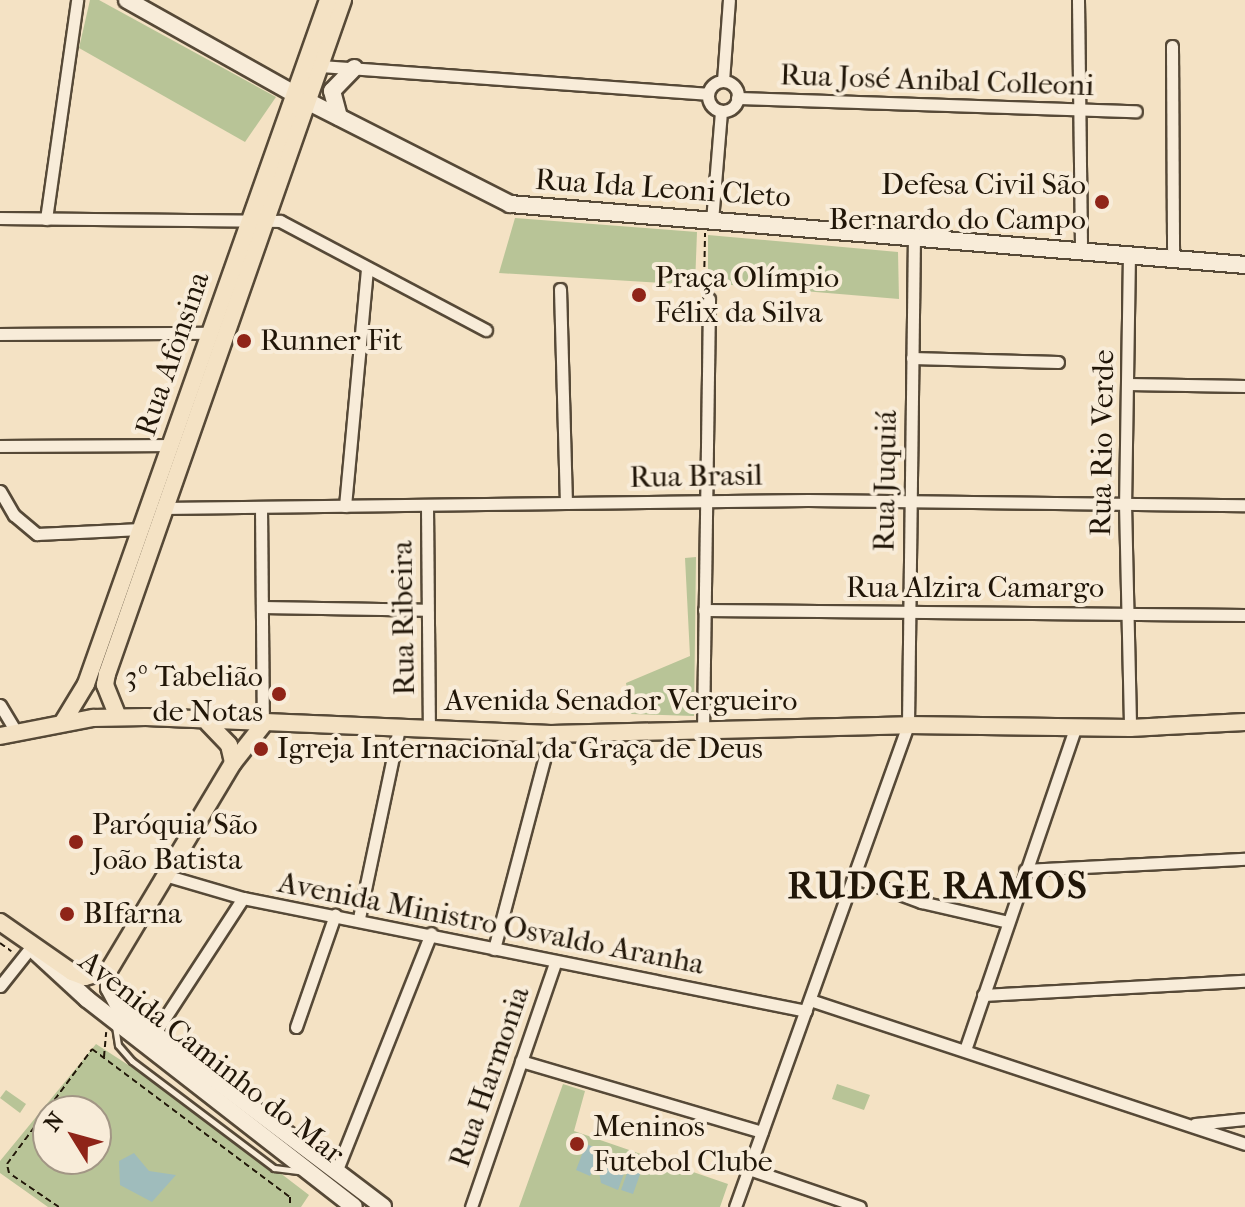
<!DOCTYPE html>
<html>
<head>
<meta charset="utf-8">
<style>
  body { margin:0 }
  #map { position:relative; width:1245px; height:1207px; overflow:hidden; background:#f4e2c4; font-family:"IM FELL French Canon",serif }
  div>[style] { position:absolute }
  [style*='--x'] { left:calc(var(--x)*1px); top:calc(var(--y)*1px); width:calc(var(--w)*1px); rotate:calc(var(--a)*1deg) }
  .green>* { inset:0; background:#b8c497 }
  .water>* { inset:0; background:#9fbcbc }
  .path>* { height:2px; margin-top:-1px; transform-origin:0; background:repeating-linear-gradient(90deg,#211608 0 6px,transparent 0 10px) }
  .roads { filter:drop-shadow(2px 0 #564937) drop-shadow(-2px 0 #564937) drop-shadow(0 2px #564937) drop-shadow(0 -2px #564937) }
  .lane>* { height:5px; margin:-2.5px; padding:0 2.5px; transform-origin:2.5px; border-radius:2.5px; background:#f8ecd9 }
  .street>* { height:11px; margin:-5.5px; padding:0 5.5px; transform-origin:5.5px; border-radius:5.5px; background:#f8ecd9 }
  .street>.ring { margin:-5.5px; padding:0; box-sizing:content-box; background:none; border:11px solid #f8ecd9; border-radius:50% }
  .secondary>* { height:16px; margin:-8px; padding:0 8px; transform-origin:8px; border-radius:8px; background:#f8ecd9 }
  .primary>* { height:16px; margin:-8px; padding:0 8px; transform-origin:8px; border-radius:8px; background:#f4e2c4 }
  .dots>* { width:22px; height:22px; translate:-50% -50%; box-sizing:border-box; border:4px solid #f8ecd9; border-radius:50% }
  span { translate:-50% -50%; white-space:nowrap; text-align:center; line-height:1.15; -webkit-text-stroke:8px #f8ecd9; paint-order:stroke }
  .street-label { font-size:30px; color:#211608 }
  .poi-label { font-size:30px; color:#211608 }
  .right { translate:-100% -50%; text-align:right }
  .left { translate:0 -50%; text-align:left }
  .district-label { font-size:38px; color:#211608; font-weight:700; letter-spacing:2px }
  .north { position:absolute; left:32px; top:1095px; width:80px; height:80px; box-sizing:border-box; background:#f8ecd9; border:2px solid #a29685; border-radius:50%; rotate:307deg; font-size:22px; font-weight:700; line-height:32px; text-align:center; color:#211608 }
  .north::after { content:''; display:block; margin:auto; width:28px; height:36px; background:#8f2418; clip-path:polygon(50% 0,100% 100%,50% 72%,0 100%) }
</style>
</head>
<body>
<div id="map">
  <div class="green">
    <i style="clip-path:polygon(90px 0,99px 0,276px 97px,245px 142px,79px 48px)"></i>
    <i style="clip-path:polygon(515px 218px,697px 232px,695px 285px,499px 273px)"></i>
    <i style="clip-path:polygon(708px 235px,898px 252px,899px 299px,708px 283px)"></i>
    <i style="clip-path:polygon(696px 557px,694px 716px,631px 714px,626px 683px,690px 656px,685px 558px)"></i>
    <i style="clip-path:polygon(evenodd,96px 1044px,199px 1111px,309px 1195px,301px 1207px,48px 1207px,0 1173px,0 1161px,96px 1044px,48px 1111px,96px 1111px,96px 1159px,48px 1159px,48px 1111px)"></i>
    <i style="clip-path:polygon(563px 1084px,585px 1091px,574px 1131px,728px 1184px,720px 1207px,519px 1207px)"></i>
    <i style="clip-path:polygon(837px 1084px,870px 1095px,864px 1110px,832px 1099px)"></i>
    <i style="clip-path:polygon(6px 1090px,26px 1104px,20px 1113px,0 1098px)"></i>
  </div>
  <div class="water">
    <i style="clip-path:polygon(586px 1144px,629px 1160px,618px 1190px,601px 1183px,599px 1172px,593px 1170px,590px 1176px,576px 1170px)"></i>
    <i style="clip-path:polygon(134px 1153px,149px 1171px,176px 1175px,152px 1202px,120px 1185px,119px 1161px)"></i>
    <i style="clip-path:polygon(631px 1162px,643px 1166px,633px 1194px,621px 1190px)"></i>
  </div>
  <div class="path">
    <i style="--x:704;--y:287;--w:54;--a:-88.9"></i>
    <i style="--x:0;--y:943;--w:14;--a:36"></i>
    <i style="--x:104;--y:1057;--w:25;--a:-85"></i>
    <i style="--x:59;--y:1207;--w:60;--a:-145.8"></i>
    <i style="--x:9;--y:1173;--w:9;--a:-103"></i>
    <i style="--x:7;--y:1164;--w:143;--a:-53.5"></i>
    <i style="--x:92;--y:1049;--w:247;--a:36.8"></i>
    <i style="--x:290;--y:1197;--w:10;--a:90"></i>
  </div>
  <div class="roads">
    <div class="lane">
      <i style="--x:115;--y:1026;--w:19;--a:81"></i>
      <i style="--x:118;--y:1045;--w:21;--a:49"></i>
      <i style="--x:132;--y:1061;--w:178;--a:37"></i>
      <i style="--x:274;--y:1168;--w:26;--a:7"></i>
    </div>
    <div class="street">
      <i style="--x:1078;--y:0;--w:252;--a:89.3"></i>
      <i style="--x:1172;--y:46;--w:212;--a:89.7"></i>
      <i style="--x:319;--y:66;--w:390;--a:4.1"></i>
      <i style="--x:723;--y:81;--w:81;--a:-85.8"></i>
      <i class="ring" style="left:708px;top:81px;width:19px;height:19px"></i>
      <i style="--x:737;--y:98;--w:399;--a:1.9"></i>
      <i style="--x:0;--y:218;--w:280;--a:0.6"></i>
      <i style="--x:280;--y:221;--w:233;--a:27.9"></i>
      <i style="--x:46;--y:219;--w:221;--a:-81.9"></i>
      <i style="--x:712;--y:221;--w:110;--a:-85.3"></i>
      <i style="--x:1129;--y:254;--w:249;--a:90.9"></i>
      <i style="--x:1125;--y:503;--w:225;--a:88.7"></i>
      <i style="--x:560;--y:289;--w:214;--a:88.4"></i>
      <i style="--x:0;--y:334;--w:211;--a:-0.3"></i>
      <i style="--x:912;--y:358;--w:146;--a:1.6"></i>
      <i style="--x:1128;--y:384;--w:117;--a:1"></i>
      <i style="--x:0;--y:446;--w:171;--a:-0.3"></i>
      <i style="--x:0;--y:491;--w:28;--a:60"></i>
      <i style="--x:14;--y:515;--w:30;--a:40"></i>
      <i style="--x:37;--y:534;--w:104;--a:-2.8"></i>
      <i style="--x:345;--y:506;--w:239;--a:-84.7"></i>
      <i style="--x:261;--y:507;--w:218;--a:89.5"></i>
      <i style="--x:427;--y:507;--w:222;--a:89.5"></i>
      <i style="--x:162;--y:508;--w:646;--a:-0.71"></i>
      <i style="--x:808;--y:500;--w:437;--a:0.7"></i>
      <i style="--x:262;--y:607;--w:164;--a:1"></i>
      <i style="--x:704;--y:610;--w:541;--a:0.53"></i>
      <i style="--x:0;--y:705;--w:33;--a:59"></i>
      <i style="--x:703;--y:732;--w:433;--a:-89.2"></i>
      <i style="--x:1025;--y:870;--w:220;--a:-2.9"></i>
      <i style="--x:168;--y:876;--w:78;--a:16.3"></i>
      <i style="--x:243;--y:898;--w:574;--a:11.35"></i>
      <i style="--x:854;--y:877;--w:72;--a:20.5"></i>
      <i style="--x:921;--y:902;--w:89;--a:12.9"></i>
      <i style="--x:359;--y:918;--w:193;--a:-78.1"></i>
      <i style="--x:494;--y:949;--w:222;--a:-75.2"></i>
      <i style="--x:0;--y:986;--w:50;--a:-51.5"></i>
      <i style="--x:983;--y:995;--w:262;--a:-3.1"></i>
      <i style="--x:810;--y:1000;--w:458;--a:18.3"></i>
      <i style="--x:296;--y:1027;--w:119;--a:-70.8"></i>
      <i style="--x:155;--y:1033;--w:161;--a:-56.9"></i>
      <i style="--x:965;--y:1050;--w:340;--a:-71.1"></i>
      <i style="--x:521;--y:1061;--w:251;--a:16.4"></i>
      <i style="--x:1195;--y:1124;--w:50;--a:-5.7"></i>
      <i style="--x:749;--y:1169;--w:117;--a:18.9"></i>
      <i style="--x:336;--y:1172;--w:257;--a:-68.3"></i>
      <i style="--x:471;--y:1207;--w:258;--a:-71"></i>
      <i style="--x:735;--y:1207;--w:512;--a:-70.26"></i>
      <i style="--x:908;--y:725;--w:488;--a:-89.3"></i>
    </div>
    <div class="secondary">
      <i style="--x:127;--y:0;--w:206;--a:29.3"></i>
      <i style="--x:307;--y:101;--w:228;--a:26.9"></i>
      <i style="--x:510;--y:204;--w:738;--a:4.74"></i>
      <i style="--x:339;--y:117;--w:27;--a:-105"></i>
      <i style="--x:332;--y:91;--w:32;--a:-46"></i>
      <i style="--x:36;--y:952;--w:69;--a:42.7"></i>
      <i style="--x:87;--y:999;--w:338;--a:37.9"></i>
      <i style="--x:109;--y:970;--w:18;--a:90"></i>
      <i style="--x:109;--y:988;--w:21;--a:62"></i>
      <i style="--x:119;--y:1007;--w:331;--a:37.1"></i>
    </div>
    <div class="primary">
      <i style="--x:118;--y:717;--w:35;--a:-112"></i>
      <i style="--x:105;--y:685;--w:11;--a:-80"></i>
      <i style="--x:107;--y:674;--w:714;--a:-70.7"></i>
      <i style="--x:63;--y:722;--w:44;--a:-58.8"></i>
      <i style="--x:86;--y:684;--w:726;--a:-70.52"></i>
      <i style="--x:208;--y:723;--w:30;--a:46"></i>
      <i style="--x:229;--y:745;--w:18;--a:77"></i>
      <i style="--x:0;--y:736;--w:95;--a:-11"></i>
      <i style="--x:93;--y:718;--w:53;--a:-1.1"></i>
      <i style="--x:146;--y:717;--w:405;--a:2.4"></i>
      <i style="--x:551;--y:734;--w:357;--a:-1.4"></i>
      <i style="--x:908;--y:725;--w:222;--a:0.8"></i>
      <i style="--x:1130;--y:728;--w:115;--a:-3"></i>
      <i style="--x:0;--y:922;--w:88;--a:34.8"></i>
      <i style="--x:72;--y:972;--w:14;--a:21"></i>
      <i style="--x:85;--y:977;--w:25;--a:-16"></i>
      <i style="--x:109;--y:970;--w:241;--a:-59.1"></i>
      <i style="--x:233;--y:763;--w:48;--a:-51.7"></i>
    </div>
  </div>
  <div class="dots">
    <i style="left:1102px;top:202px;background:#8f2418"></i>
    <i style="left:639px;top:295px;background:#8f2418"></i>
    <i style="left:244px;top:341px;background:#8f2418"></i>
    <i style="left:279px;top:694px;background:#8f2418"></i>
    <i style="left:261px;top:749px;background:#8f2418"></i>
    <i style="left:76px;top:842px;background:#8f2418"></i>
    <i style="left:67px;top:914px;background:#8f2418"></i>
    <i style="left:577px;top:1144px;background:#8f2418"></i>
  </div>
  <div class="street-label">
    <span style="left:937px;top:81px;rotate:2deg">Rua José Anibal Colleoni</span>
    <span style="left:663px;top:189px;rotate:4deg">Rua Ida Leoni Cleto</span>
    <span style="left:173px;top:354px;rotate:-71deg">Rua Afonsina</span>
    <span style="left:1103px;top:443px;rotate:-89deg">Rua Rio Verde</span>
    <span style="left:696px;top:477px;rotate:-1deg">Rua Brasil</span>
    <span style="left:886px;top:481px;rotate:-89deg">Rua Juquiá</span>
    <span style="left:975px;top:588px">Rua Alzira Camargo</span>
    <span style="left:404px;top:618px;rotate:-91deg">Rua Ribeira</span>
    <span style="left:621px;top:701px">Avenida Senador Vergueiro</span>
    <span style="left:491px;top:924px;rotate:11deg">Avenida Ministro Osvaldo Aranha</span>
    <span style="left:211px;top:1058px;rotate:38deg">Avenida Caminho do Mar</span>
    <span style="left:490px;top:1077px;rotate:-71deg">Rua Harmonia</span>
  </div>
  <div class="poi-label">
    <span class="right" style="left:1086px;top:202px">Defesa Civil São<br>Bernardo do Campo</span>
    <span class="left" style="left:655px;top:295px">Praça Olímpio<br>Félix da Silva</span>
    <span class="left" style="left:260px;top:341px">Runner Fit</span>
    <span class="right" style="left:263px;top:694px">3º Tabelião<br>de Notas</span>
    <span class="left" style="left:277px;top:749px">Igreja Internacional da Graça de Deus</span>
    <span class="left" style="left:92px;top:842px">Paróquia São<br>João Batista</span>
    <span class="left" style="left:83px;top:914px">BIfarna</span>
    <span class="left" style="left:593px;top:1144px">Meninos<br>Futebol Clube</span>
  </div>
  <div class="district-label">
    <span style="left:938px;top:886px">RUDGE RAMOS</span>
  </div>
  <div class="north">N</div>
</div>
</body>
</html>
